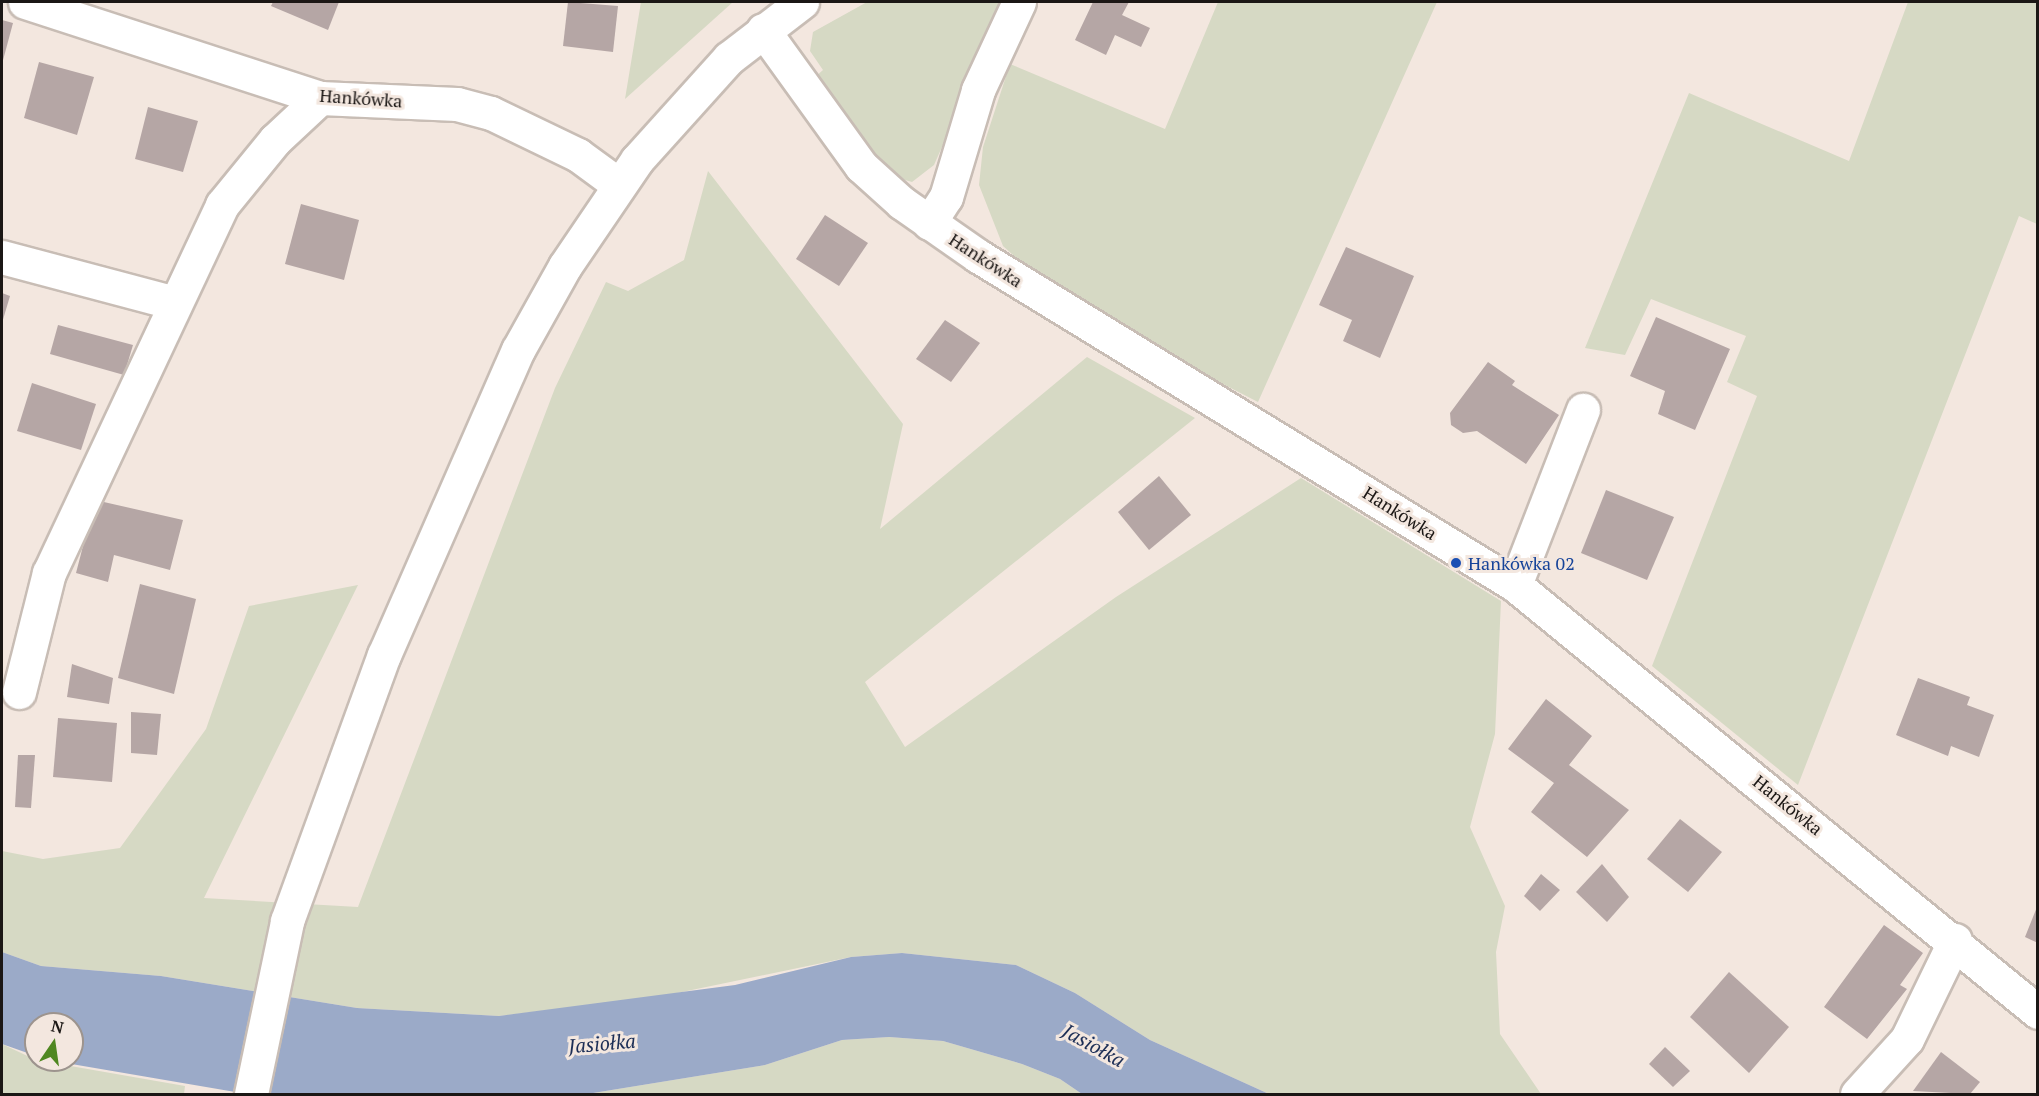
<!DOCTYPE html>
<html>
<head>
<meta charset="utf-8">
<style>
  body { margin:0 }
  #map { position:relative; width:2039px; height:1096px; overflow:hidden; background:#f3e7df; font-family:"PT Serif",serif }
  div>[style] { position:absolute }
  [style*='--x'] { left:calc(var(--x)*1px); top:calc(var(--y)*1px); width:calc(var(--w)*1px); rotate:calc(var(--a)*1deg) }
  .green>* { inset:0; background:#d6d9c4 }
  .water>* { inset:0; background:#9baac8 }
  .building>* { inset:0; background:#b5a6a5 }
  .roads { filter:drop-shadow(2px 0 #c8bdb5) drop-shadow(-2px 0 #c8bdb5) drop-shadow(0 2px #c8bdb5) drop-shadow(0 -2px #c8bdb5) }
  .minor>* { height:33px; margin:-16.5px; padding:0 16.5px; transform-origin:16.5px; border-radius:16.5px; background:#fff }
  .dots>* { width:16px; height:16px; translate:-50% -50%; box-sizing:border-box; border:3px solid #f3e7df; border-radius:50% }
  span { translate:-50% -50%; white-space:nowrap; text-align:center; line-height:1.15; -webkit-text-stroke:6px #f3e7df; paint-order:stroke }
  .street-label { font-size:18px; color:#1b1715 }
  .transit-label { font-size:18px; color:#164399 }
  .left { translate:0 -50%; text-align:left }
  .water-label { font-size:20px; color:#1c2e56; font-style:italic }
  .frame { position:absolute; inset:0; border:3px solid #1b1715; pointer-events:none }
  .north { position:absolute; left:24px; top:1012px; width:60px; height:60px; box-sizing:border-box; background:#f3e7df; border:2px solid #9d948e; border-radius:50%; rotate:13deg; font-size:16px; font-weight:700; line-height:24px; text-align:center; color:#1b1715 }
  .north::after { content:''; display:block; margin:auto; width:21px; height:27px; background:#4f8721; clip-path:polygon(50% 0,100% 100%,50% 72%,0 100%) }
</style>
</head>
<body>
<div id="map">
  <div class="green">
    <i style="clip-path:polygon(641px 2px,733px 2px,625px 99px)"></i>
    <i style="clip-path:polygon(867px 2px,1006px 2px,934px 165px,912px 182px,888px 175px,814px 78px,823px 70px,810px 51px,813px 32px)"></i>
    <i style="clip-path:polygon(1218px 2px,1437px 2px,1258px 402px,1143px 343px,1033px 273px,1003px 246px,979px 185px,983px 147px,1010px 64px,1165px 129px)"></i>
    <i style="clip-path:polygon(1908px 2px,2037px 2px,2037px 224px,2019px 216px,1798px 785px,1652px 666px,1757px 396px,1727px 382px,1746px 336px,1651px 299px,1625px 355px,1585px 348px,1689px 93px,1849px 161px)"></i>
    <i style="clip-path:polygon(708px 171px,903px 424px,880px 529px,1087px 357px,1195px 418px,865px 682px,905px 747px,1116px 597px,1301px 478px,1501px 601px,1495px 734px,1470px 827px,1505px 906px,1496px 952px,1500px 1034px,1541px 1094px,1269px 1094px,1150px 1040px,1075px 993px,1016px 965px,902px 953px,851px 957px,658px 997px,499px 1016px,357px 1008px,161px 976px,41px 966px,2px 952px,2px 851px,43px 859px,120px 848px,206px 729px,249px 606px,358px 585px,204px 898px,358px 907px,555px 388px,606px 282px,628px 291px,684px 260px)"></i>
    <i style="clip-path:polygon(889px 1037px,943px 1041px,1022px 1064px,1060px 1079px,1082px 1094px,587px 1094px,765px 1065px,842px 1040px)"></i>
    <i style="clip-path:polygon(2px 1044px,36px 1060px,185px 1086px,184px 1094px,2px 1094px)"></i>
  </div>
  <div class="water">
    <i style="clip-path:polygon(2px 952px,41px 966px,161px 976px,357px 1008px,499px 1016px,735px 985px,851px 957px,902px 953px,1016px 965px,1075px 993px,1150px 1040px,1269px 1094px,1082px 1094px,1060px 1079px,1022px 1064px,943px 1041px,889px 1037px,842px 1040px,765px 1065px,587px 1094px,247px 1094px,48px 1060px,72px 1060px,72px 1024px,36px 1024px,36px 1056px,2px 1044px)"></i>
  </div>
  <div class="building">
    <i style="clip-path:polygon(273px 2px,339px 2px,328px 30px,271px 6px)"></i>
    <i style="clip-path:polygon(568px 2px,618px 6px,613px 52px,563px 46px)"></i>
    <i style="clip-path:polygon(1093px 2px,1129px 2px,1122px 15px,1150px 28px,1141px 47px,1115px 35px,1106px 55px,1075px 40px)"></i>
    <i style="clip-path:polygon(2px 20px,13px 23px,2px 64px)"></i>
    <i style="clip-path:polygon(39px 62px,94px 77px,77px 135px,24px 118px)"></i>
    <i style="clip-path:polygon(148px 107px,198px 121px,183px 172px,135px 159px)"></i>
    <i style="clip-path:polygon(301px 204px,359px 220px,344px 280px,285px 264px)"></i>
    <i style="clip-path:polygon(825px 215px,868px 243px,839px 286px,796px 259px)"></i>
    <i style="clip-path:polygon(1346px 247px,1414px 276px,1380px 358px,1343px 341px,1352px 320px,1319px 305px)"></i>
    <i style="clip-path:polygon(2px 293px,10px 296px,2px 323px)"></i>
    <i style="clip-path:polygon(1656px 317px,1730px 349px,1695px 430px,1658px 414px,1665px 391px,1630px 376px)"></i>
    <i style="clip-path:polygon(945px 320px,980px 343px,951px 382px,916px 359px)"></i>
    <i style="clip-path:polygon(58px 325px,133px 345px,124px 375px,50px 354px)"></i>
    <i style="clip-path:polygon(1488px 362px,1515px 381px,1512px 385px,1559px 415px,1526px 464px,1477px 431px,1463px 433px,1451px 425px,1450px 413px)"></i>
    <i style="clip-path:polygon(32px 383px,96px 404px,81px 450px,17px 431px)"></i>
    <i style="clip-path:polygon(1159px 476px,1191px 515px,1149px 550px,1118px 512px)"></i>
    <i style="clip-path:polygon(1606px 490px,1674px 517px,1647px 580px,1581px 553px)"></i>
    <i style="clip-path:polygon(95px 500px,183px 520px,170px 570px,114px 555px,108px 582px,76px 573px)"></i>
    <i style="clip-path:polygon(140px 584px,196px 599px,174px 694px,118px 678px)"></i>
    <i style="clip-path:polygon(72px 664px,113px 678px,109px 704px,67px 697px)"></i>
    <i style="clip-path:polygon(1918px 678px,1970px 697px,1967px 705px,1994px 715px,1979px 757px,1951px 746px,1948px 756px,1896px 735px)"></i>
    <i style="clip-path:polygon(1546px 699px,1592px 736px,1569px 765px,1629px 810px,1587px 857px,1531px 812px,1554px 783px,1508px 749px)"></i>
    <i style="clip-path:polygon(131px 712px,161px 714px,157px 755px,131px 753px)"></i>
    <i style="clip-path:polygon(58px 718px,117px 723px,112px 782px,53px 777px)"></i>
    <i style="clip-path:polygon(18px 755px,35px 755px,31px 808px,15px 807px)"></i>
    <i style="clip-path:polygon(1680px 819px,1722px 852px,1688px 892px,1647px 859px)"></i>
    <i style="clip-path:polygon(1602px 864px,1629px 897px,1607px 922px,1576px 892px)"></i>
    <i style="clip-path:polygon(1541px 874px,1560px 890px,1540px 911px,1524px 896px)"></i>
    <i style="clip-path:polygon(2037px 907px,2038px 907px,2038px 943px,2025px 937px)"></i>
    <i style="clip-path:polygon(1884px 925px,1923px 953px,1900px 985px,1907px 989px,1867px 1039px,1824px 1007px)"></i>
    <i style="clip-path:polygon(1729px 972px,1789px 1027px,1749px 1073px,1690px 1017px)"></i>
    <i style="clip-path:polygon(1665px 1047px,1690px 1071px,1673px 1087px,1649px 1064px)"></i>
    <i style="clip-path:polygon(1941px 1052px,1980px 1082px,1970px 1094px,1913px 1091px)"></i>
  </div>
  <div class="roads">
    <div class="minor">
      <i style="--x:25;--y:2;--w:310;--a:18"></i>
      <i style="--x:320;--y:98;--w:137;--a:2.5"></i>
      <i style="--x:457;--y:104;--w:35;--a:15"></i>
      <i style="--x:491;--y:113;--w:97;--a:25.8"></i>
      <i style="--x:578;--y:155;--w:51;--a:36.2"></i>
      <i style="--x:763;--y:30;--w:168;--a:54.2"></i>
      <i style="--x:861;--y:166;--w:55;--a:42.1"></i>
      <i style="--x:902;--y:203;--w:93;--a:34.9"></i>
      <i style="--x:978;--y:256;--w:630;--a:31.49"></i>
      <i style="--x:1515;--y:585;--w:675;--a:39.23"></i>
      <i style="--x:929;--y:223;--w:31;--a:-57"></i>
      <i style="--x:946;--y:197;--w:112;--a:-73.3"></i>
      <i style="--x:978;--y:90;--w:97;--a:-65"></i>
      <i style="--x:2;--y:257;--w:179;--a:14.9"></i>
      <i style="--x:1515;--y:585;--w:188;--a:-68.8"></i>
      <i style="--x:19;--y:692;--w:123;--a:-75.9"></i>
      <i style="--x:49;--y:573;--w:407;--a:-64.8"></i>
      <i style="--x:222;--y:205;--w:84;--a:-50.8"></i>
      <i style="--x:275;--y:140;--w:62;--a:-43"></i>
      <i style="--x:251;--y:1094;--w:177;--a:-78.2"></i>
      <i style="--x:287;--y:921;--w:283;--a:-70"></i>
      <i style="--x:384;--y:655;--w:333;--a:-66.3"></i>
      <i style="--x:518;--y:350;--w:96;--a:-60.8"></i>
      <i style="--x:565;--y:266;--w:128;--a:-55.8"></i>
      <i style="--x:637;--y:160;--w:137;--a:-48"></i>
      <i style="--x:729;--y:58;--w:92;--a:-37.5"></i>
      <i style="--x:1857;--y:1094;--w:74;--a:-47.7"></i>
      <i style="--x:1907;--y:1039;--w:110;--a:-64.1"></i>
    </div>
  </div>
  <div class="dots">
    <i style="left:1456px;top:563px;background:#1a4fb4"></i>
  </div>
  <div class="street-label">
    <span style="left:361px;top:98px;rotate:4deg">Hankówka</span>
    <span style="left:986px;top:260px;rotate:33deg">Hankówka</span>
    <span style="left:1400px;top:513px;rotate:32deg">Hankówka</span>
    <span style="left:1788px;top:805px;rotate:39deg">Hankówka</span>
  </div>
  <div class="transit-label">
    <span class="left" style="left:1468px;top:563px">Hankówka 02</span>
  </div>
  <div class="water-label">
    <span style="left:602px;top:1043px;rotate:-5deg">Jasiołka</span>
    <span style="left:1094px;top:1045px;rotate:29deg">Jasiołka</span>
  </div>
  <div class="frame"></div>
  <div class="north">N</div>
</div>
</body>
</html>
